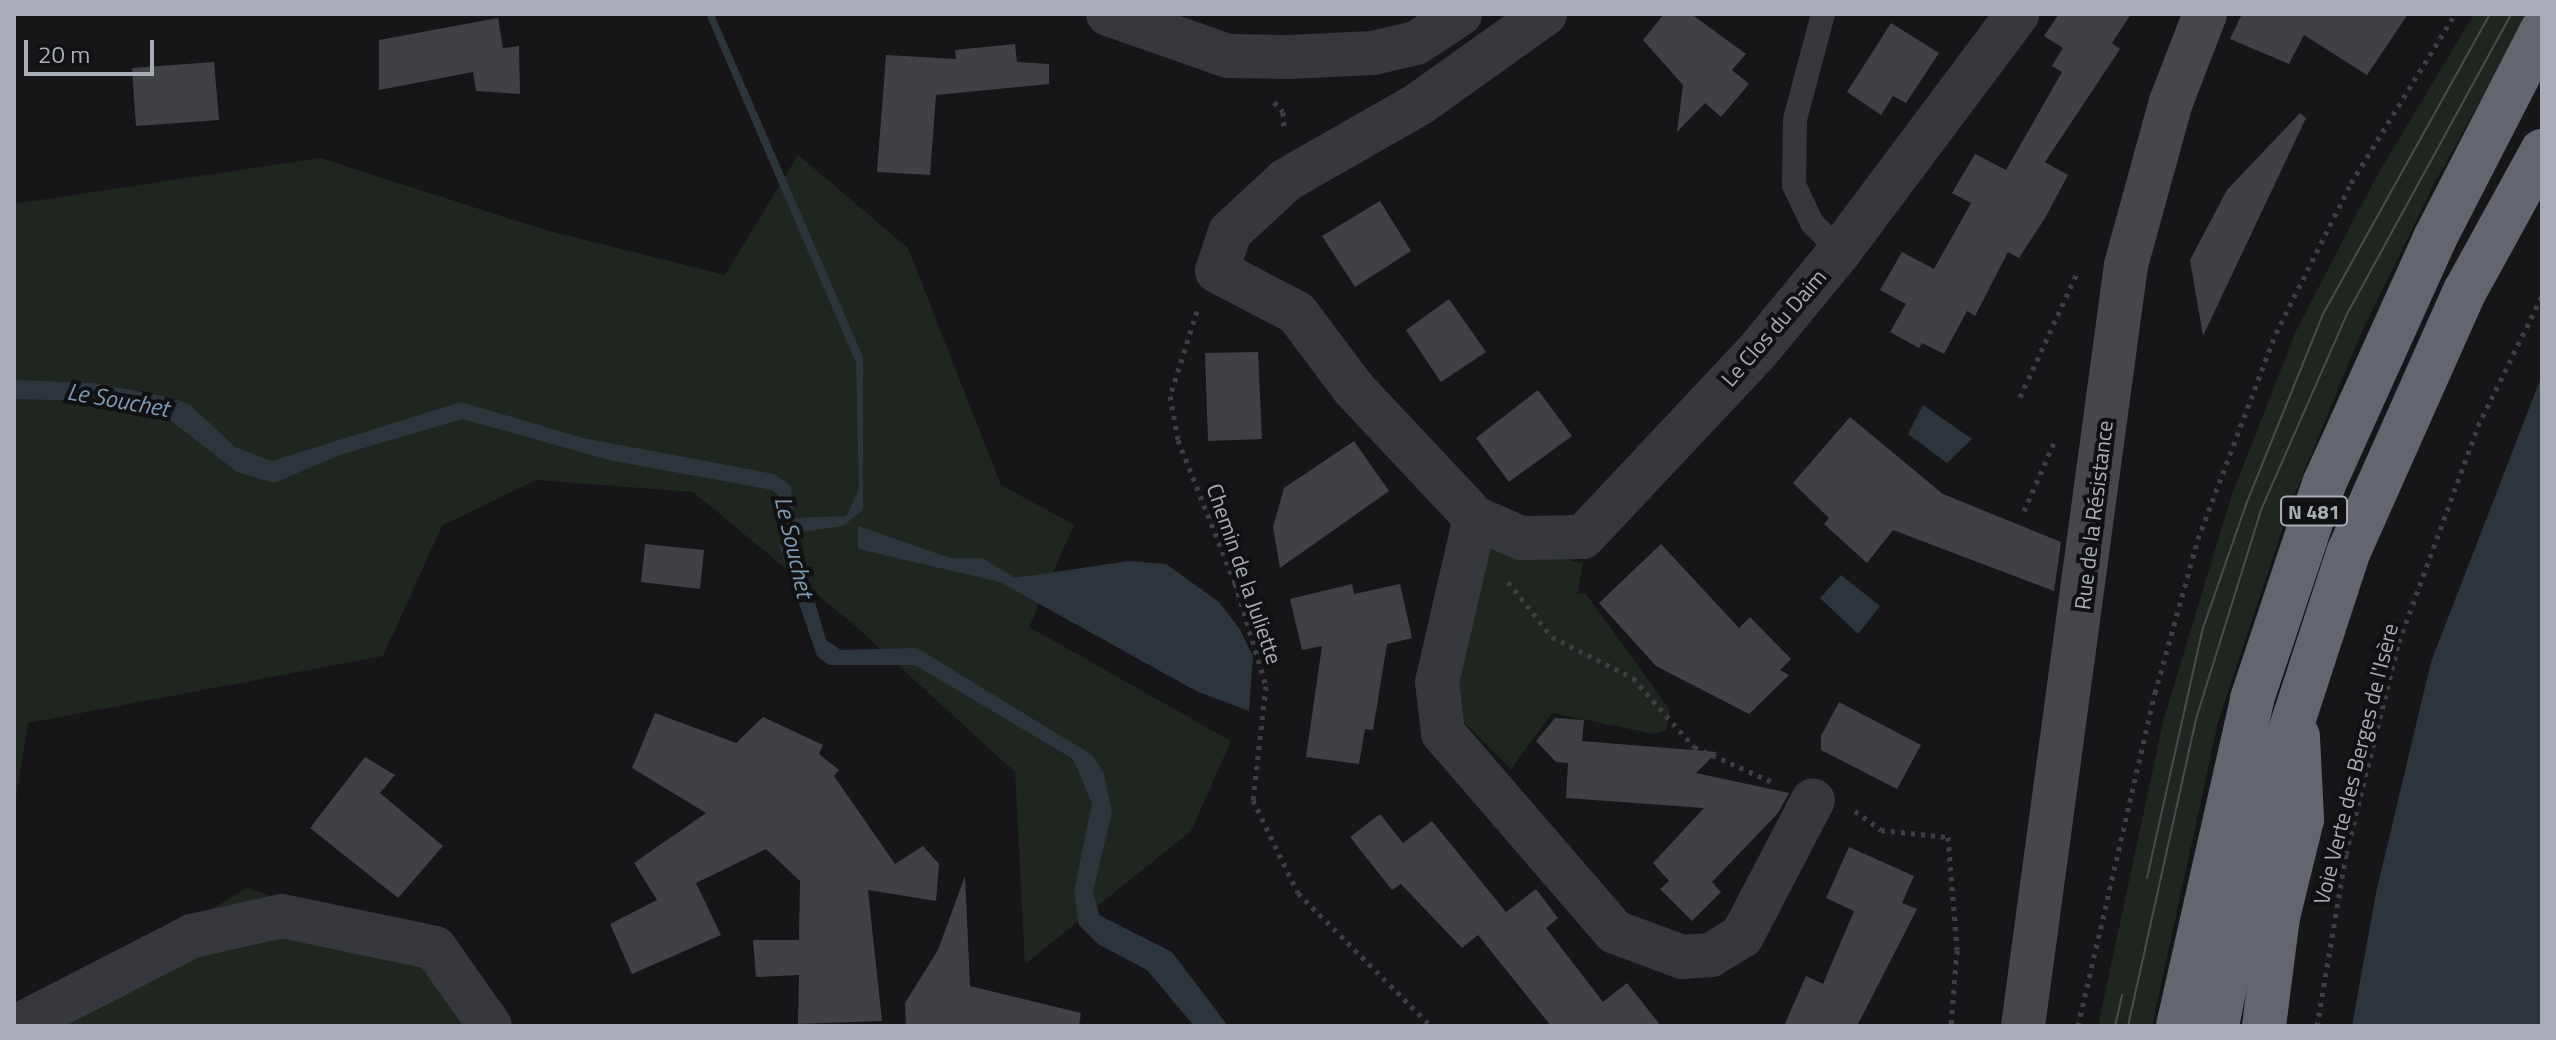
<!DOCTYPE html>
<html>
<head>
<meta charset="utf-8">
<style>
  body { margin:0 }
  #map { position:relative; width:2556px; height:1040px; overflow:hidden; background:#161618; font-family:"Titillium Web",sans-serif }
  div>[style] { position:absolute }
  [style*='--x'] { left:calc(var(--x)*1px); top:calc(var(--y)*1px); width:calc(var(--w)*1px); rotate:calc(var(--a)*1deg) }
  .green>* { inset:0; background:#1e261f }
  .water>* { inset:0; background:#2c353c }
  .building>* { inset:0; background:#404145 }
  .path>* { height:5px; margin-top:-2.5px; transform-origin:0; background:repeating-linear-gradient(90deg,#3d3f44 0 4px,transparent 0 10px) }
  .lane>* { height:24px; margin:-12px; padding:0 12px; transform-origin:12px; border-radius:12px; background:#37383d }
  .street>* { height:44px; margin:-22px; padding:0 22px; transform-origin:22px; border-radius:22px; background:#37383d }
  .secondary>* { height:44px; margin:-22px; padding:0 22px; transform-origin:22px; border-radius:22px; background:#45474d }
  .highway>* { height:44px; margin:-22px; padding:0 22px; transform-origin:22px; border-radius:22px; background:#63666e }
  .tram>* { height:2px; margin:-1px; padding:0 1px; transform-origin:1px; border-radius:1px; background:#4a4c52 }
  span { translate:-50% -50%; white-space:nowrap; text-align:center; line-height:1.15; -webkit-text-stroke:8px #111113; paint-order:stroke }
  .shield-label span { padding:2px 6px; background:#111113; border:2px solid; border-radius:6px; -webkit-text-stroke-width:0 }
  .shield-label { font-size:20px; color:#a8adb8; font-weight:700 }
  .street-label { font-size:22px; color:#a8adb8 }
  .water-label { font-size:24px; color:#7f9bb3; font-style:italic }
  .frame { position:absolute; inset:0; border:16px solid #a8adb8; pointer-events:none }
  .scale { position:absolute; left:24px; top:40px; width:130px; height:36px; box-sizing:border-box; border:4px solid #a8adb8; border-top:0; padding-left:10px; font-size:24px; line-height:28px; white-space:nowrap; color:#a8adb8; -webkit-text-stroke:6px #111113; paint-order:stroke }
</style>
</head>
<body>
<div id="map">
  <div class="green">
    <i style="clip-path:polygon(2474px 14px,2529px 14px,2435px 182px,2359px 338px,2289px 509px,2218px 722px,2152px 1026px,2098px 1026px,2163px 722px,2231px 497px,2296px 331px,2375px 179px)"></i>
    <i style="clip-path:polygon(798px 155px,908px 248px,1001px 485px,1074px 525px,1029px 627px,1231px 741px,1191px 831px,1025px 964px,1015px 772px,853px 624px,693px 492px,536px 480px,442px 526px,383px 656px,28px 723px,14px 812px,14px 204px,320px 158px,542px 229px,725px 275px)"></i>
    <i style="clip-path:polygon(1479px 539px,1583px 563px,1577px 594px,1586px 594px,1670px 710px,1666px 730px,1655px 734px,1552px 713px,1511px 769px,1464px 722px,1455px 696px)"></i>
    <i style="clip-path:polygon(246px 888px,435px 948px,476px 1026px,24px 1026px)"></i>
  </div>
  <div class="water">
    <i style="clip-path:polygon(706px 14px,714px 14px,863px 357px,863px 510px,843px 526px,795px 533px,826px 640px,841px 650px,917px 648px,1092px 755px,1104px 774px,1112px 812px,1093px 891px,1099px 915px,1172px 952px,1228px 1026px,1194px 1026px,1147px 970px,1098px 944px,1079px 925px,1074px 891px,1092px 803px,1073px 759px,915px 665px,829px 665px,817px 656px,780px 548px,781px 499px,773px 490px,613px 461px,462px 419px,340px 455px,274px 483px,237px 472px,161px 413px,98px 401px,14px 399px,14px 380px,94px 383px,173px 398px,190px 405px,235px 447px,272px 461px,461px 402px,583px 438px,774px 474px,791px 486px,794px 518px,846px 516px,859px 490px,856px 363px)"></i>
    <i style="clip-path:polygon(2542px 375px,2542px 1026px,2352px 1026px,2376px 893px,2431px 662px)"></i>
    <i style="clip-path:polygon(1923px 405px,1972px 439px,1947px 463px,1908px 434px)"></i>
    <i style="clip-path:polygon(858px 526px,950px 558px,982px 558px,1015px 578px,1129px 561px,1166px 564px,1219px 602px,1239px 628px,1253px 656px,1249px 711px,1196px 691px,1000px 582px,858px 549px)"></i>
    <i style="clip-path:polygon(1841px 575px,1880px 606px,1858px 634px,1820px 598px)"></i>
  </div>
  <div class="building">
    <i style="clip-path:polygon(1664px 14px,1691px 14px,1746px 54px,1732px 70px,1749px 84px,1721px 117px,1705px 103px,1677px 132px,1683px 85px,1643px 40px)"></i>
    <i style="clip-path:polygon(2059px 14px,2131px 14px,2112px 43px,2120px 49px,2045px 162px,2068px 175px,2045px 218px,2019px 258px,2008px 252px,1975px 316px,1967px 311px,1944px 354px,1922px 343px,1919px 348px,1890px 332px,1906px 304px,1880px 290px,1902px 252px,1934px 269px,1971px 203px,1952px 193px,1975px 154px,2006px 170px,2062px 72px,2052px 66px,2063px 48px,2044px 36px)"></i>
    <i style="clip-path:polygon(2242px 14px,2408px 14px,2367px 75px,2304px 35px,2289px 64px,2230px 39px)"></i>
    <i style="clip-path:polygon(498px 18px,503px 48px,519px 46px,520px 94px,476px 91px,473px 72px,379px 90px,379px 40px)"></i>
    <i style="clip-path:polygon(1891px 23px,1939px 53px,1906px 103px,1893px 96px,1881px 115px,1847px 92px)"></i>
    <i style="clip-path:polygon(1015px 44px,1017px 62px,1049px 64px,1049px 84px,936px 95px,930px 175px,877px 172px,886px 55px,956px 59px,955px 50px)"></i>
    <i style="clip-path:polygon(214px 62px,219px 120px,136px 126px,132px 68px)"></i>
    <i style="clip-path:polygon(2300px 113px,2306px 118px,2203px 336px,2190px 260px,2227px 190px)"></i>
    <i style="clip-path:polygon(1380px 201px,1411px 251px,1355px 287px,1322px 236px)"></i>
    <i style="clip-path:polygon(1449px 299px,1486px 352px,1441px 382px,1406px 330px)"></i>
    <i style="clip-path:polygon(1258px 352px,1262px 439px,1208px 441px,1205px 353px)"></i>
    <i style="clip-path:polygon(1538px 390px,1572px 436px,1509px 482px,1476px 438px)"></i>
    <i style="clip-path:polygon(1850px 417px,1943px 494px,2061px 542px,2054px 591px,1893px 530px,1867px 563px,1824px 524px,1829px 518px,1793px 483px)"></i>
    <i style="clip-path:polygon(1354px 441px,1389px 491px,1280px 568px,1273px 527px,1284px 488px)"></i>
    <i style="clip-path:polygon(645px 544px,704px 550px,700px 589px,641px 582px)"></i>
    <i style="clip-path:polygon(1661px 544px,1739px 628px,1750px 617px,1791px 659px,1780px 670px,1789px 675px,1749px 714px,1656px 666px,1599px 603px)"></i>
    <i style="clip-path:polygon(1352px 584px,1354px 594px,1400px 584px,1412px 638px,1387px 644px,1373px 730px,1365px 729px,1359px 764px,1306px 757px,1322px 646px,1302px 650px,1290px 599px)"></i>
    <i style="clip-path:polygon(1839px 702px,1921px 745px,1897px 789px,1821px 750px,1821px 736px)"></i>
    <i style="clip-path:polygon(655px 713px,736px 743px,763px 717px,823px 745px,819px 754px,839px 770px,834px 776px,895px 864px,923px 846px,939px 864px,936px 901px,868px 890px,882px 1021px,798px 1024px,799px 975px,756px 977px,753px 940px,799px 940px,800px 881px,766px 849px,696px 883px,721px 935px,632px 974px,610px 924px,657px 900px,634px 863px,706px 813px,632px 768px)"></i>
    <i style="clip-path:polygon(1555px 718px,1584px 720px,1582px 741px,1717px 752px,1696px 773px,1789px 793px,1778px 813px,1712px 882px,1721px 892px,1692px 921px,1660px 889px,1669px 881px,1653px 863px,1704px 808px,1566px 798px,1568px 763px,1556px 762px,1536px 741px)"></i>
    <i style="clip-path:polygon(365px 757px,395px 775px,380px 793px,443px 846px,398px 898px,310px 828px)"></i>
    <i style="clip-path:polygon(1380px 814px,1403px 843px,1432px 821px,1506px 912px,1536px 889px,1558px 918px,1546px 928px,1603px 1002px,1627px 983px,1661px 1026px,1551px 1026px,1478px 935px,1462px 948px,1401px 884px,1392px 890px,1350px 837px)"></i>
    <i style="clip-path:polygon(1849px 847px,1914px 876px,1902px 903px,1917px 909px,1857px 1026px,1784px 1026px,1806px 976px,1823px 984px,1854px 911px,1826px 898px)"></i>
    <i style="clip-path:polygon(965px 876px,970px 986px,1081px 1013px,1079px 1026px,906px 1026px,905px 1003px,938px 950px)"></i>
  </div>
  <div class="path">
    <i style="--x:1274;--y:102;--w:13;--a:48"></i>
    <i style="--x:1283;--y:112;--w:20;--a:87"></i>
    <i style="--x:1197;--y:311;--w:89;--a:107.6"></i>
    <i style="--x:1170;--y:396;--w:45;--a:79.7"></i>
    <i style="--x:1178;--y:440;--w:154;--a:68.3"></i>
    <i style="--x:1235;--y:583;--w:108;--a:73.2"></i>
    <i style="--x:1266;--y:686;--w:115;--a:96.5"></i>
    <i style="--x:1253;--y:800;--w:103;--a:64.2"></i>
    <i style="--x:1298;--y:893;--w:188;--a:45"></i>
    <i style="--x:2020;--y:397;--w:139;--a:-65.3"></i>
    <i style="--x:2024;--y:511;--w:77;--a:-66.4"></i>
    <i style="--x:1508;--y:582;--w:70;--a:51.3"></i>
    <i style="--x:1552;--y:637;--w:91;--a:26.8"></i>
    <i style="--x:1633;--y:678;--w:92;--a:48.5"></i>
    <i style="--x:1694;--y:747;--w:89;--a:24"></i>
    <i style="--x:1855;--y:811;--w:32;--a:36"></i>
    <i style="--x:1881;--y:830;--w:67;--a:6"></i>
    <i style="--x:1948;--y:837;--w:113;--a:85.4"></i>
    <i style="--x:1957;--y:950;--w:76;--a:94.5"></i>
    <i style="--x:2078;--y:1026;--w:342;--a:-77"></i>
    <i style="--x:2155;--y:693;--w:160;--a:-74.4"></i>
    <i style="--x:2198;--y:539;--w:220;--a:-69.3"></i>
    <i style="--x:2276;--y:333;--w:168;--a:-63.4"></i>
    <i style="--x:2351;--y:183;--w:198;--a:-58.4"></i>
    <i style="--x:2317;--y:1026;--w:174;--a:-80.4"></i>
    <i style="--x:2346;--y:854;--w:219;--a:-76"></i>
    <i style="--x:2399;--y:642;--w:230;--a:-69.9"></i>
    <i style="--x:2478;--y:426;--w:145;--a:-63.8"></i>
  </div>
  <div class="lane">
    <i style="--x:1823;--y:14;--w:109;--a:104.9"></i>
    <i style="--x:1795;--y:119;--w:66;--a:90.9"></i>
    <i style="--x:1794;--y:185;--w:42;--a:64.7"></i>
    <i style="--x:1812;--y:223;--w:40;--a:45"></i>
  </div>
  <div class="street">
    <i style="--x:1108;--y:14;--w:127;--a:19.3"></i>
    <i style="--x:1228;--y:56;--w:61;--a:0.9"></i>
    <i style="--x:1289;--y:57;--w:84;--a:-2.7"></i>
    <i style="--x:1373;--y:53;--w:44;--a:-13.1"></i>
    <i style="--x:1416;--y:43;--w:53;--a:-33.4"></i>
    <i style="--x:1545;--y:14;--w:155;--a:144.5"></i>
    <i style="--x:1419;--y:104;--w:153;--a:150.3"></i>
    <i style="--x:1286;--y:180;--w:76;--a:137.1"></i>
    <i style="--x:1230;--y:232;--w:41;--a:108.4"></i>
    <i style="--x:1217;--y:271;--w:90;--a:27.7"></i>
    <i style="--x:1297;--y:313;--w:95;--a:53.1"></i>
    <i style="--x:1354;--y:389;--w:177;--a:46.8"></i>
    <i style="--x:1475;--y:518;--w:168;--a:103"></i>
    <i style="--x:1437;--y:682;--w:51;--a:83.3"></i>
    <i style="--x:1443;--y:733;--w:263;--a:49.2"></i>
    <i style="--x:1615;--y:932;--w:72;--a:20.5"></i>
    <i style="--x:1682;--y:957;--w:29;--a:-4"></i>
    <i style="--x:1711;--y:955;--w:36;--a:-32"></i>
    <i style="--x:1742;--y:936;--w:153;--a:-62.4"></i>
    <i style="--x:1475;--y:518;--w:50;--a:23.5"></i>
    <i style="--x:1521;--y:538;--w:62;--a:-0.9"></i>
    <i style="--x:1583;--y:537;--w:253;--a:-46.8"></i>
    <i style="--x:1756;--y:353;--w:132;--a:-50.5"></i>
    <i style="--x:1840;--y:251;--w:296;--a:-53.2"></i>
    <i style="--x:17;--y:1026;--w:197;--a:-27.2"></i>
    <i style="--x:192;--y:936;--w:92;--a:-12.5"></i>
    <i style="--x:282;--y:916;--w:156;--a:11.8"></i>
    <i style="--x:435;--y:948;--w:95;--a:54.8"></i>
  </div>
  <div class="secondary">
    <i style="--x:2023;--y:1026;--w:768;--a:-82.29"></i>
    <i style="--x:2126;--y:265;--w:169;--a:-74.6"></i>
    <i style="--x:2171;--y:102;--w:94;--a:-68.9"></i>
  </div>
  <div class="highway">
    <i style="--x:2178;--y:1026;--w:335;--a:-77.2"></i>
    <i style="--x:2252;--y:699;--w:227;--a:-71.5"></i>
    <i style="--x:2324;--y:484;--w:268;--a:-65.7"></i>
    <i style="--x:2434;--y:240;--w:236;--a:-62.8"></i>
    <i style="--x:2217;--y:1026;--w:189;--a:-78.7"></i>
    <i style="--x:2254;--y:841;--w:305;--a:-71.9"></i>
    <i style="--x:2349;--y:551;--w:285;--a:-66"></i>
    <i style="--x:2465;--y:291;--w:160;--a:-61.2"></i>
    <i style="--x:2264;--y:1026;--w:110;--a:-82.7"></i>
    <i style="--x:2278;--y:917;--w:101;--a:-76.2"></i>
    <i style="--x:2302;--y:819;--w:83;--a:-92.8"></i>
  </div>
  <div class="tram">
    <i style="--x:2147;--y:878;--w:253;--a:-77.4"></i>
    <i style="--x:2202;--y:631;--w:137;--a:-70.8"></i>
    <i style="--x:2247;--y:502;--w:203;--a:-68"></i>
    <i style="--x:2323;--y:314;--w:343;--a:-60.9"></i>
    <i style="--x:2115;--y:1026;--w:32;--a:-77"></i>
    <i style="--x:2128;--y:1026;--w:314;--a:-77.5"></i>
    <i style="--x:2196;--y:719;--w:219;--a:-72.7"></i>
    <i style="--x:2261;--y:510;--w:214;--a:-66.3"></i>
    <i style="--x:2347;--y:314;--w:342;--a:-61.3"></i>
  </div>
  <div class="shield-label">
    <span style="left:2314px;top:511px">N 481</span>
  </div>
  <div class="street-label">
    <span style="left:1774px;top:328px;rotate:-49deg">Le Clos du Daim</span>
    <span style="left:2094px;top:515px;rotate:-83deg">Rue de la Résistance</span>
    <span style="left:1244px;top:574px;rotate:71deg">Chemin de la Juliette</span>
    <span style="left:2356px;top:764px;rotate:-76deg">Voie Verte des Berges de l'Isère</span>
  </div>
  <div class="water-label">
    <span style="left:118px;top:400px;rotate:10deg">Le Souchet</span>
    <span style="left:794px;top:547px;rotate:77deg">Le Souchet</span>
  </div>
  <div class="frame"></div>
  <div class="scale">20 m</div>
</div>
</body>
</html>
